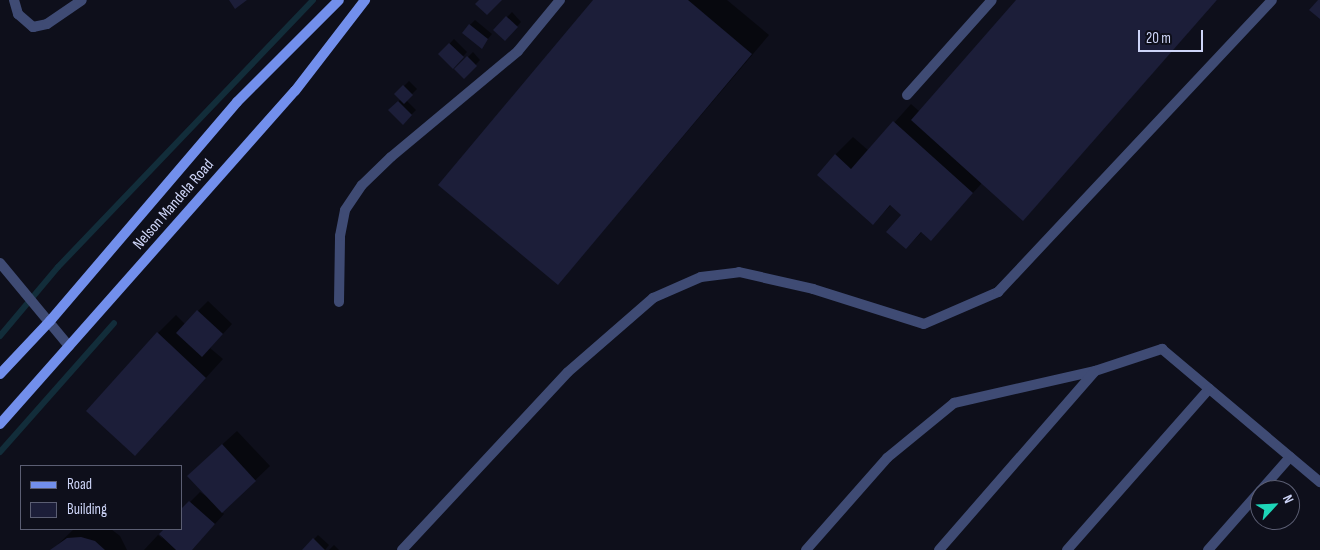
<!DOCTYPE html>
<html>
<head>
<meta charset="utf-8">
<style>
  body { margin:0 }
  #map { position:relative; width:1320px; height:550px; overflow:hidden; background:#0e0f1b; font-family:"Sofia Sans Condensed",sans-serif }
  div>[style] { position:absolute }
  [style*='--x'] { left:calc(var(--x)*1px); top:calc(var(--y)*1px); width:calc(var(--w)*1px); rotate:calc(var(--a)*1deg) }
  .shadow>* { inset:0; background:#0007 }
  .stream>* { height:6px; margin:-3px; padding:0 3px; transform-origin:3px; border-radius:3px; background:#122d3a }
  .building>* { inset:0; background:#1c1e39 }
  .service>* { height:10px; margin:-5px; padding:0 5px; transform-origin:5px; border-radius:5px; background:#3f4b74 }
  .secondary>* { height:10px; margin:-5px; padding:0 5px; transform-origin:5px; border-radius:5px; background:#728fec }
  span { translate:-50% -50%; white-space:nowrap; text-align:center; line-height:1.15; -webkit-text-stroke:5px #0e0f1b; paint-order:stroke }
  .street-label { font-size:16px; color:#ced5f8 }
  .legend { position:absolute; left:20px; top:465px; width:162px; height:65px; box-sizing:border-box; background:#0e0f1b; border:1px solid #5b5e73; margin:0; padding:6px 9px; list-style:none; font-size:15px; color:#ced5f8 }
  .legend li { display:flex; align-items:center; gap:10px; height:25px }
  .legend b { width:25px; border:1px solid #5b5e73 }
  .north { position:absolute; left:1250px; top:480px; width:50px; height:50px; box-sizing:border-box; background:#0e0f1b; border:1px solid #5b5e73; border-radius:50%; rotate:65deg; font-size:14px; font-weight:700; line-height:20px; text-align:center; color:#ced5f8 }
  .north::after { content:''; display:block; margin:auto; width:18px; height:22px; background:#1dd6b8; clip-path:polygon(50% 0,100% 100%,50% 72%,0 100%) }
  .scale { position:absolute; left:1138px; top:30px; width:65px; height:22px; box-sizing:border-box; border:2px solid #ced5f8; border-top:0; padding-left:6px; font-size:15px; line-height:18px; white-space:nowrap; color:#ced5f8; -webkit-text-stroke:4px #0e0f1b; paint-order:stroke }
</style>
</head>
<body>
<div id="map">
  <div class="shadow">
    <i style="clip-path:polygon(595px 0,727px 0,769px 35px,558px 284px)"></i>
    <i style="clip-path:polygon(1018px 0,1217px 0,1023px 219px,982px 183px,931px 239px,922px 232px,906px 248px,903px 214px,892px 204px,873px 223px,835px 155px,853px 137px,869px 151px,911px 104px,920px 112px)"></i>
    <i style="clip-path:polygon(512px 12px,521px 22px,505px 39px,495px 30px)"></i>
    <i style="clip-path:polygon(475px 20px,492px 34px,481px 47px,470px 25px)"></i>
    <i style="clip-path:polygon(454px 39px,467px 52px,453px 67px,440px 54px)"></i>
    <i style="clip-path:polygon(473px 52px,480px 60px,464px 77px,456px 69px)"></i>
    <i style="clip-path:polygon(409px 81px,417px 89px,406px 100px,416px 110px,403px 123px,390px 110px,401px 99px,396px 94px)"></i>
    <i style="clip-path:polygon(208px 301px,232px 324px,210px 348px,223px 359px,153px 436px,158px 333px,176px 315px,185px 324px)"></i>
    <i style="clip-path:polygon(237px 431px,270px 466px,222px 512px,224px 514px,191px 550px,144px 550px,158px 535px,163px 539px,160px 534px,165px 529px,181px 529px,190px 502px,200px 492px,209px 498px,203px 462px)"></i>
    <i style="clip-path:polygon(74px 529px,111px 529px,120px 536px,127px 550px,52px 550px)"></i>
    <i style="clip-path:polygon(318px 535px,329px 545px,325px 550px,304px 550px)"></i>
    <i style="clip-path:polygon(334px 545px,339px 550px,329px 550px)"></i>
  </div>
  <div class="stream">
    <i style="--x:0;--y:336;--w:90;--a:-50"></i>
    <i style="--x:58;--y:267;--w:369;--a:-46.3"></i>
    <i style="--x:0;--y:452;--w:172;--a:-48.5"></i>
  </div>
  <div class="building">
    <i style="clip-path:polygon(229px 0,247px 0,235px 9px)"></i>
    <i style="clip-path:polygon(479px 0,502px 0,487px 15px,475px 4px)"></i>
    <i style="clip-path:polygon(593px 0,688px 0,752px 54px,558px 285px,438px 185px)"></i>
    <i style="clip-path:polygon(1016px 0,1217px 0,1023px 221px,911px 120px)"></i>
    <i style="clip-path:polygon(1318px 0,1320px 0,1320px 19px,1309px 10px)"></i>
    <i style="clip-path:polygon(506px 16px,518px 27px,505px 41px,493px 30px)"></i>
    <i style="clip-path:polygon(469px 24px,488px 39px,482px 49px,462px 33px)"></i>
    <i style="clip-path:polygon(449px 43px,464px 57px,453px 69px,438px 54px)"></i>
    <i style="clip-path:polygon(467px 56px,477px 66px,464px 79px,454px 69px)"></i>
    <i style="clip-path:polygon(403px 85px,413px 95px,404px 104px,394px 94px)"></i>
    <i style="clip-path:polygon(398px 101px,412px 115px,403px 125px,388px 110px)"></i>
    <i style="clip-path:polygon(893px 121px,973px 193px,931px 241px,921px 232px,906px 249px,886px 232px,901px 215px,890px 205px,873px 225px,817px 175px,835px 154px,851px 169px)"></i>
    <i style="clip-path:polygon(197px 310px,223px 334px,202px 357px,176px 333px)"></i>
    <i style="clip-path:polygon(157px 332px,206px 378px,135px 456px,86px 411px)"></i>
    <i style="clip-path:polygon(222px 444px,256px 481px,222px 513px,187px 476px)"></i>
    <i style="clip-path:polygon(189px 501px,215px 524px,192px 550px,176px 550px,159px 534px,164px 529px,181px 529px,181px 509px)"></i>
    <i style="clip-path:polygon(81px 537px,95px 541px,105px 550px,50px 550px,67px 538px)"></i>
    <i style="clip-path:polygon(313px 538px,325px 550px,302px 550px)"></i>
  </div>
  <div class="service">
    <i style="--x:14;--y:0;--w:15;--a:74"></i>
    <i style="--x:18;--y:14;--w:20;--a:41"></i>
    <i style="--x:33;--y:27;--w:14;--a:-12"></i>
    <i style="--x:47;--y:24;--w:42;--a:-34.4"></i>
    <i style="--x:907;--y:95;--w:127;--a:-48.2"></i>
    <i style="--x:0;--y:263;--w:108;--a:50.3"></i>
    <i style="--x:339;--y:302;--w:66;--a:-89.1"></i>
    <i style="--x:340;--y:236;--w:26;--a:-79"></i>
    <i style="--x:345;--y:210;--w:30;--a:-56"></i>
    <i style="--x:362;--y:185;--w:40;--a:-44"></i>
    <i style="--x:391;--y:157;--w:165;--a:-39.8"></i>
    <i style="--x:518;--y:51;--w:66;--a:-50.5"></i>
    <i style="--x:1261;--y:490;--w:44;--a:-48.7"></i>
    <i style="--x:402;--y:550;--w:243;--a:-47"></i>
    <i style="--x:568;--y:372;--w:113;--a:-41"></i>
    <i style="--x:653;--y:298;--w:52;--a:-23.6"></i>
    <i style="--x:701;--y:277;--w:38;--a:-7"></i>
    <i style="--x:739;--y:272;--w:76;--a:12.9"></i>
    <i style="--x:813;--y:289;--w:116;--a:17.5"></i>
    <i style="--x:924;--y:324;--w:81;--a:-23.4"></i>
    <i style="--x:998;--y:292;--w:400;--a:-46.8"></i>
    <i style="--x:806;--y:550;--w:123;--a:-48.6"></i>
    <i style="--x:887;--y:458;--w:87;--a:-39.4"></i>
    <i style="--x:954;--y:403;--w:145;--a:-12.8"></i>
    <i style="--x:1095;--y:371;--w:71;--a:-18.2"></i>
    <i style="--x:1162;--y:349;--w:207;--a:40.1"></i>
    <i style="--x:939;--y:550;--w:237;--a:-48.9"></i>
    <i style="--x:1067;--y:550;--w:215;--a:-48.6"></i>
    <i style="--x:1208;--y:550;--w:79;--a:-48.6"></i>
  </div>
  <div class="secondary">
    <i style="--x:0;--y:374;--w:73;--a:-46.7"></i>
    <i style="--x:50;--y:321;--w:288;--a:-49.5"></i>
    <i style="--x:237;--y:102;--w:144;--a:-45"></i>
    <i style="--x:0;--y:424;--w:445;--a:-48.5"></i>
    <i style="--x:295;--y:91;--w:115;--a:-52.4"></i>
  </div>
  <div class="street-label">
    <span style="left:174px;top:205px;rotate:-49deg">Nelson Mandela Road</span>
  </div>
  <ul class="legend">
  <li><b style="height:6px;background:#728fec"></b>Road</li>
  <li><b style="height:14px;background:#1c1e39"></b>Building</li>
  </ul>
  <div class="north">N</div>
  <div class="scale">20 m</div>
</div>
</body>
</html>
